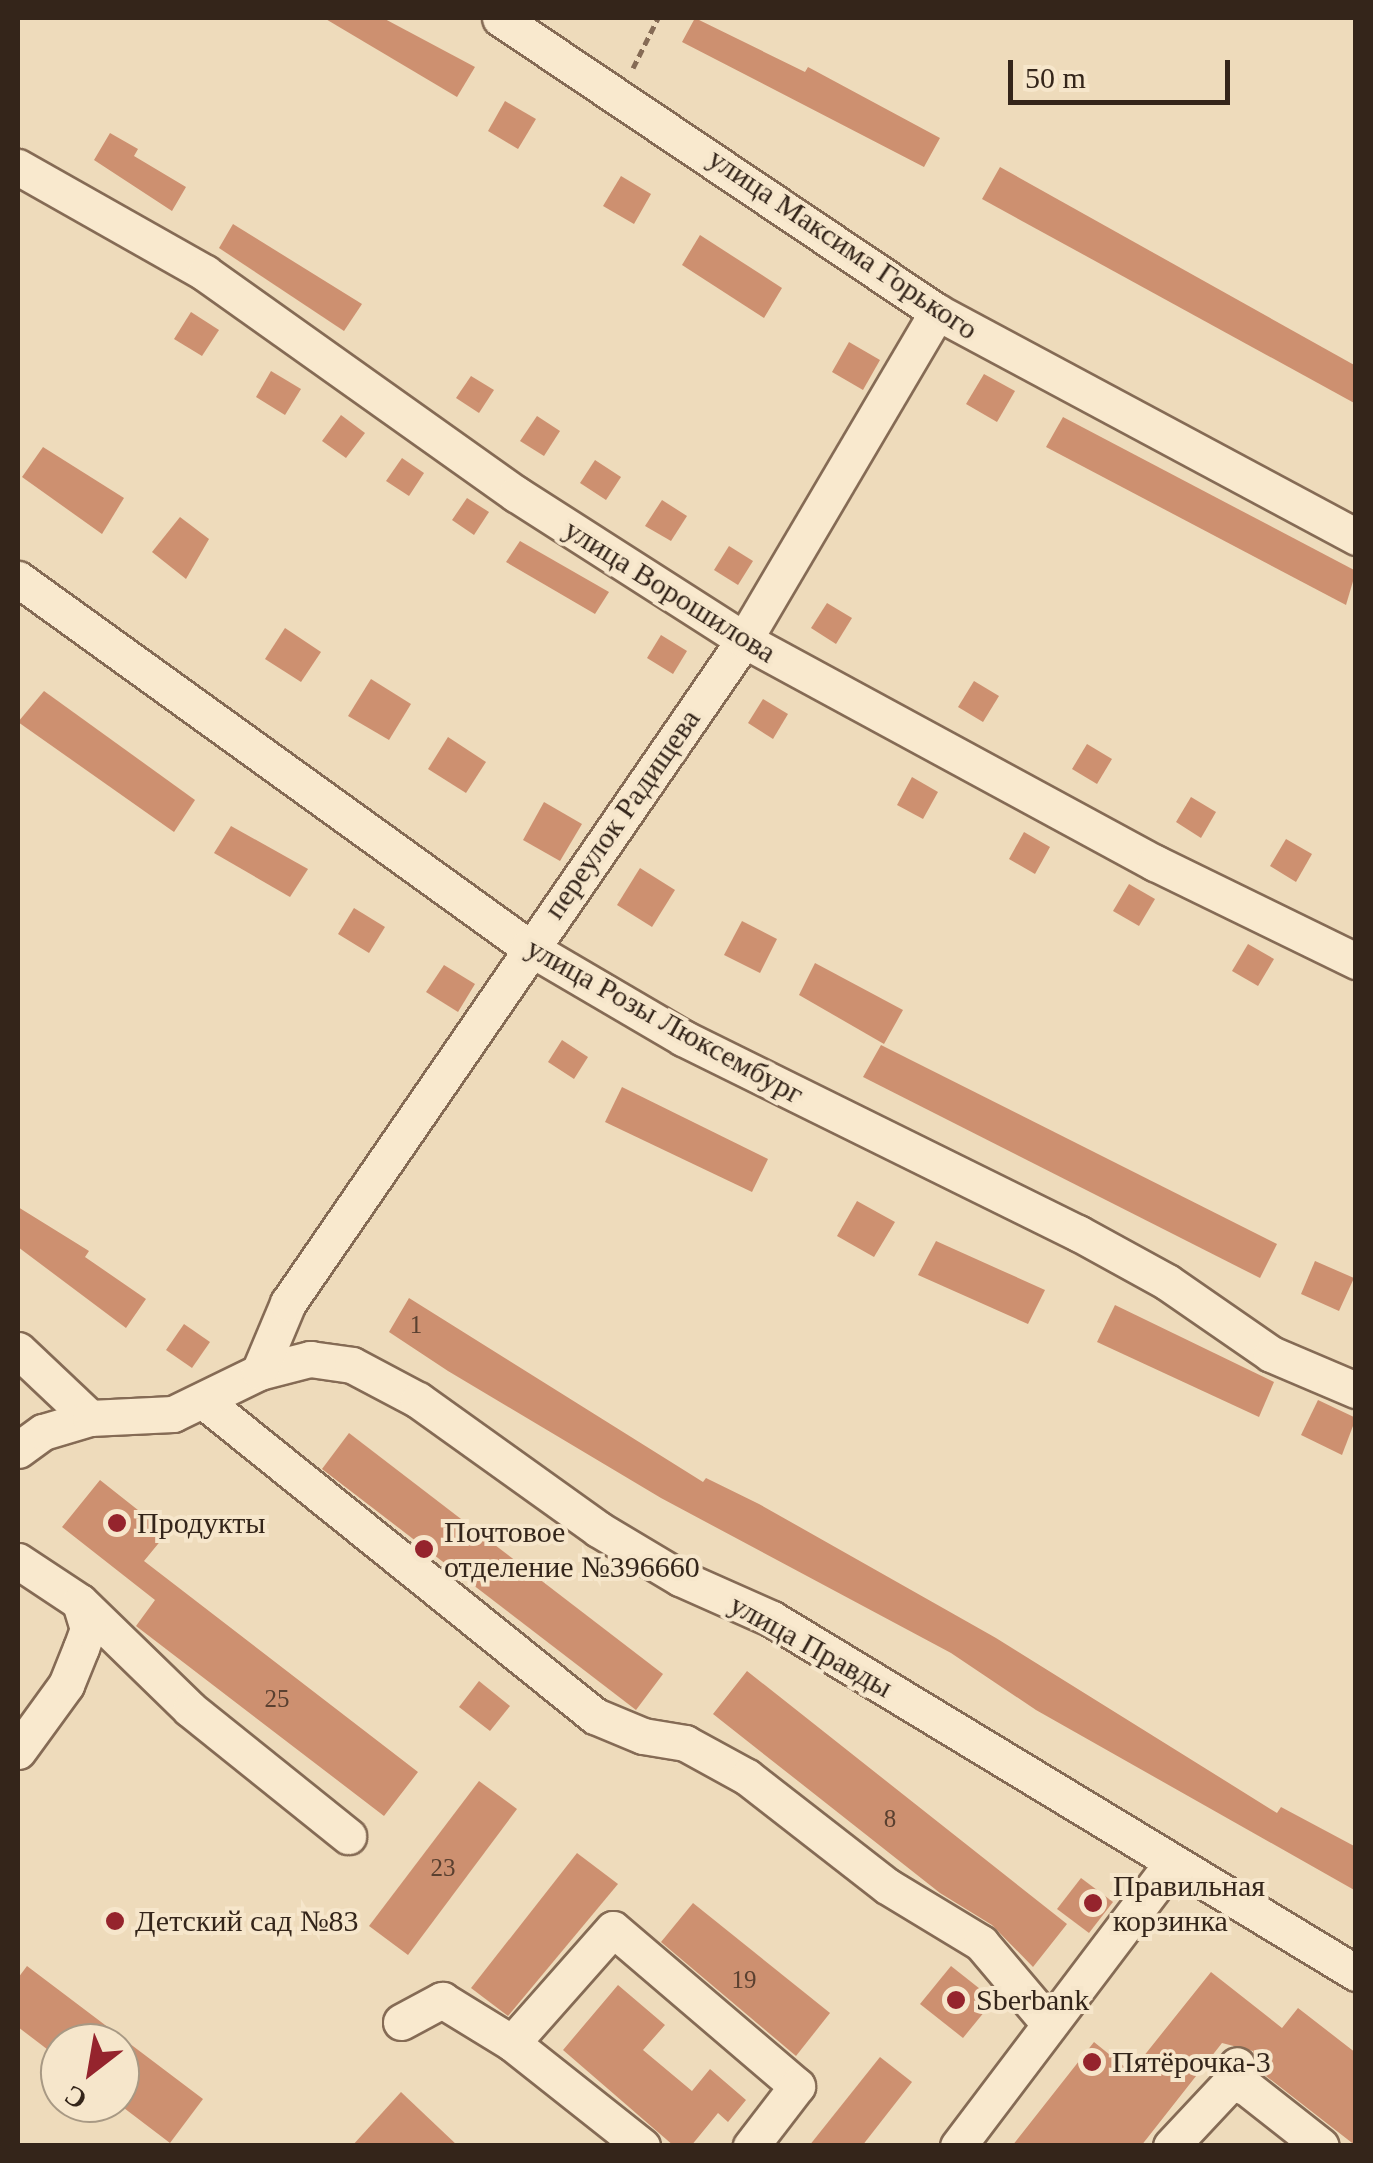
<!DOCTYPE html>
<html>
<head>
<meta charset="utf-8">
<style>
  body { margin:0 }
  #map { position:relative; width:1373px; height:2163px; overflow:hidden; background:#eedbbb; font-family:"Times New Roman",serif }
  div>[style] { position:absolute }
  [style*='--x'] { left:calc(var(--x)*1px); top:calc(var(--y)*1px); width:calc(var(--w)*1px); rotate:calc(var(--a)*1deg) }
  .building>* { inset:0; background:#cd9070 }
  .path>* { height:5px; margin-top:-2.5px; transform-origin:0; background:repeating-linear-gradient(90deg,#856b55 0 8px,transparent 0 13px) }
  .roads { filter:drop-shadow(2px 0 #856b55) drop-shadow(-2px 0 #856b55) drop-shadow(0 2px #856b55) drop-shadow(0 -2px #856b55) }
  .minor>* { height:35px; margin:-17.5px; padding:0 17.5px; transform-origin:17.5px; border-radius:17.5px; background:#f9e9ce }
  .dots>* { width:28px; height:28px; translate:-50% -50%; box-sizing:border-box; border:5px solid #f6e6cb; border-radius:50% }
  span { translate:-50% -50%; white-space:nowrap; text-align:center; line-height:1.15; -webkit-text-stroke:8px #f6e6cb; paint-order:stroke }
  .number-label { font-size:25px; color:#5a4030 }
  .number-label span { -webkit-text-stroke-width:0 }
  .street-label { font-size:30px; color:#34251a }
  .poi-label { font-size:30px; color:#34251a }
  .left { translate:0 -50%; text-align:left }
  .frame { position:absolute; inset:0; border:20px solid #34251a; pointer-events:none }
  .north { position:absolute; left:40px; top:2023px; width:100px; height:100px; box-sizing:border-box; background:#f6e6cb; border:2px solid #a89984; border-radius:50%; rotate:211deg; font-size:28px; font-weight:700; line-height:40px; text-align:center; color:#34251a }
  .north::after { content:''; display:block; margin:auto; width:35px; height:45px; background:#95242d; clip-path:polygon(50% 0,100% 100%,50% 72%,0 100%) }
  .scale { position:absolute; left:1008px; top:60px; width:222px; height:45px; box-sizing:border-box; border:5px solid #34251a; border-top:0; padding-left:12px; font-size:30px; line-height:35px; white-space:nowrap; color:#34251a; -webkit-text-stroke:8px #f6e6cb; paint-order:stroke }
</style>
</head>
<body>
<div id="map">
  <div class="building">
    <i style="clip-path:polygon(324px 18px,383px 18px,475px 67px,457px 97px)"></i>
    <i style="clip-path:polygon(695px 18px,805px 72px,808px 67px,940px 138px,924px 167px,682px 42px)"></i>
    <i style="clip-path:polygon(505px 101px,536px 119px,518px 149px,488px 131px)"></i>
    <i style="clip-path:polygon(110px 133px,138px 149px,134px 156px,186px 187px,172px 211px,94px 160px)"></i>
    <i style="clip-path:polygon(1000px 167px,1356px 366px,1356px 404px,982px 199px)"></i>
    <i style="clip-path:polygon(621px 176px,651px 194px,634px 224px,603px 206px)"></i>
    <i style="clip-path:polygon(233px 224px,362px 304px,344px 331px,219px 248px)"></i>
    <i style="clip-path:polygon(700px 235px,782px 288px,764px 318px,682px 265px)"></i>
    <i style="clip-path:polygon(191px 312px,219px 330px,202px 356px,174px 339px)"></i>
    <i style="clip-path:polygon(849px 342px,880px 360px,863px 390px,832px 372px)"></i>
    <i style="clip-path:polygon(271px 371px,301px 389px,285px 415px,256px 397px)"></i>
    <i style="clip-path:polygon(984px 374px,1015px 391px,997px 422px,966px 404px)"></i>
    <i style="clip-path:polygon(471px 376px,494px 390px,479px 413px,456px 398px)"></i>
    <i style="clip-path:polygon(341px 415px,365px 433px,346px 458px,322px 441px)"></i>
    <i style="clip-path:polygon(537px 416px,560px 431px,544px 456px,520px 441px)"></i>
    <i style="clip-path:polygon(1063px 417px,1356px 571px,1346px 605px,1046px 447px)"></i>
    <i style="clip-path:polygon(43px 447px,124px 498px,102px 534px,22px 477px)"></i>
    <i style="clip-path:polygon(402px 458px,424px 473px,409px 496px,386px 481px)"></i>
    <i style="clip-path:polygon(595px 460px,621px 477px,606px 500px,580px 483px)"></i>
    <i style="clip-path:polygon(467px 498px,489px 512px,474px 535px,452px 520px)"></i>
    <i style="clip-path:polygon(662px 500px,687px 516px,671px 541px,645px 526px)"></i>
    <i style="clip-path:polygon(180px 517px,209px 539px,186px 579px,152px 552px)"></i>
    <i style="clip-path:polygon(520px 541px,609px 592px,595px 614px,506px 562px)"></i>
    <i style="clip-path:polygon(729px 546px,753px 561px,738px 585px,714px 570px)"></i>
    <i style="clip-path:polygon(827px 603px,852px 618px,836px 644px,811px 628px)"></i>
    <i style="clip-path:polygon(285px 628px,321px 652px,301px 682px,265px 659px)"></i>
    <i style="clip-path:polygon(661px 635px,687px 651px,673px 674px,647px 658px)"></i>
    <i style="clip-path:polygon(371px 679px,411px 704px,389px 740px,348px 716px)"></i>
    <i style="clip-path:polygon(974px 681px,999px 696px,983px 722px,958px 707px)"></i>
    <i style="clip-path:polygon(44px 691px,195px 800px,174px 832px,18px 722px)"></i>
    <i style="clip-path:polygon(763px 699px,788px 714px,773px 739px,748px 723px)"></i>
    <i style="clip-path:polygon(448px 737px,486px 762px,466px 793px,428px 769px)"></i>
    <i style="clip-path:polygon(1087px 744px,1112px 759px,1097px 784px,1072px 769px)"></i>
    <i style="clip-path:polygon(912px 777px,938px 792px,923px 819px,897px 805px)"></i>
    <i style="clip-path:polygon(1191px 797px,1216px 812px,1201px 838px,1176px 822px)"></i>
    <i style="clip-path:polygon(544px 802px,582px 824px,560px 861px,523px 840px)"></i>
    <i style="clip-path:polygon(231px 826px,308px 869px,290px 897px,214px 853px)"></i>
    <i style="clip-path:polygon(1024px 832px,1050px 847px,1035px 874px,1009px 859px)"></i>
    <i style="clip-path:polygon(1286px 839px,1312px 854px,1296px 882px,1270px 866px)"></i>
    <i style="clip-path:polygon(640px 868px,675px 890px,652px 927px,617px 905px)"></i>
    <i style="clip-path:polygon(1129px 884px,1155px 899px,1139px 926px,1113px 911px)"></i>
    <i style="clip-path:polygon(354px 908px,385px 927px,369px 953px,338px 934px)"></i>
    <i style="clip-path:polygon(742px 921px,777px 939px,760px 973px,724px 955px)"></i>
    <i style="clip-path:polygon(1248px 944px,1274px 959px,1258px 986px,1232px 971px)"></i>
    <i style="clip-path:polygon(815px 963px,903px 1010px,884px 1044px,799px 995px)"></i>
    <i style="clip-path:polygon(444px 965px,475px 984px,458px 1012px,426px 992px)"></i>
    <i style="clip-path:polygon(562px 1040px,588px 1057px,574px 1079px,548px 1062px)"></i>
    <i style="clip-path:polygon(881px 1045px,1277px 1244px,1260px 1278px,863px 1077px)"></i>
    <i style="clip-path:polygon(622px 1087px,768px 1159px,752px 1192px,605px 1122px)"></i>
    <i style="clip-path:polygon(857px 1201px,895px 1222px,874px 1257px,837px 1236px)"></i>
    <i style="clip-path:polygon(18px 1207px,89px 1251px,85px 1257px,146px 1299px,126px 1328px,18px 1247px)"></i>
    <i style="clip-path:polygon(936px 1241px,1045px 1290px,1028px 1324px,918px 1275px)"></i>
    <i style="clip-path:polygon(1315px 1261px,1354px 1278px,1339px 1311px,1301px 1294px)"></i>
    <i style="clip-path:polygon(409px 1298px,703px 1482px,706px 1478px,759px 1504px,996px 1638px,1277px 1813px,1281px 1807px,1356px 1847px,1356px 1891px,1036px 1710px,951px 1653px,661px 1498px,448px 1371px,389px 1332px)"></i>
    <i style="clip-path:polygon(1115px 1305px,1274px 1382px,1259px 1417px,1097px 1342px)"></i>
    <i style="clip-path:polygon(184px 1324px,210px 1342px,192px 1368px,166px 1350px)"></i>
    <i style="clip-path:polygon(1318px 1400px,1356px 1418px,1342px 1455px,1301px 1435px)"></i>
    <i style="clip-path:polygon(349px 1433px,663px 1674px,636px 1710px,322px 1469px)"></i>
    <i style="clip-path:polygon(100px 1480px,167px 1533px,144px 1561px,418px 1772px,384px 1816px,136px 1626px,155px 1600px,62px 1527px)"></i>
    <i style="clip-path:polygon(747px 1671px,1067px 1924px,1033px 1967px,992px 1925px,940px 1893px,713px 1714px)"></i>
    <i style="clip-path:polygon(479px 1681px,510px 1706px,490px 1731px,459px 1707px)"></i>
    <i style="clip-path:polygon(479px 1781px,517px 1809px,408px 1955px,369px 1926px)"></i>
    <i style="clip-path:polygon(577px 1853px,618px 1884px,508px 2016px,471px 1988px)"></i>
    <i style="clip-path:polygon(1081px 1878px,1113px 1902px,1089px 1933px,1057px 1909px)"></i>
    <i style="clip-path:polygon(693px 1903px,830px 2013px,796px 2056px,661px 1942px)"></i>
    <i style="clip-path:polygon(27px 1966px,203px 2099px,170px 2143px,120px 2105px,120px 2043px,60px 2043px,60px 2059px,18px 2027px,18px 1978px)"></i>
    <i style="clip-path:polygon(951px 1966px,994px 2000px,963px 2038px,920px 2004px)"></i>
    <i style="clip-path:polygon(1211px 1972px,1282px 2028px,1298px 2008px,1356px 2053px,1356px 2146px,1257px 2069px,1253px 2051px,1222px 2043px,1141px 2146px,1012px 2146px,1094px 2042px,1131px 2072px)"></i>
    <i style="clip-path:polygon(618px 1985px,665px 2025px,643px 2050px,692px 2091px,710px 2069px,746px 2100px,728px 2122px,718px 2113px,691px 2146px,674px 2146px,563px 2050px)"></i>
    <i style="clip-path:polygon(880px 2057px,912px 2082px,862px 2146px,809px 2146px)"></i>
    <i style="clip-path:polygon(401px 2092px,458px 2146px,352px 2146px)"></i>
  </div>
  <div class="path">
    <i style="--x:633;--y:68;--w:56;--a:-63.4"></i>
  </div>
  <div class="roads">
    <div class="minor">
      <i style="--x:500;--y:18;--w:527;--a:33.93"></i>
      <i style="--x:937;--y:312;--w:476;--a:28.2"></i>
      <i style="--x:18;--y:167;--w:215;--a:29.5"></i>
      <i style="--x:205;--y:273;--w:382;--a:35.4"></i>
      <i style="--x:516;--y:494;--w:271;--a:32.6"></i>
      <i style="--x:744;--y:640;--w:468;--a:28.5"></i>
      <i style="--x:1155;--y:863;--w:224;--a:26"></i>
      <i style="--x:18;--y:579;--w:629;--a:35.81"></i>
      <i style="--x:528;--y:947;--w:180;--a:30.4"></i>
      <i style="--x:683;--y:1038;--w:441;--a:26.3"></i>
      <i style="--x:1078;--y:1233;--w:102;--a:28.8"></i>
      <i style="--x:1167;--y:1282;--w:126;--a:34.7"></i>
      <i style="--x:1271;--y:1354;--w:92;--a:23"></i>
      <i style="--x:18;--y:1350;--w:99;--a:43.4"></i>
      <i style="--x:259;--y:1372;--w:53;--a:-14.3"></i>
      <i style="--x:310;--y:1359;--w:42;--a:8.1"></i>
      <i style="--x:352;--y:1365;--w:75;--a:27.9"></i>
      <i style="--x:418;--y:1400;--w:221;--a:35.6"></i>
      <i style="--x:598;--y:1529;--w:96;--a:30.9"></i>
      <i style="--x:680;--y:1578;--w:101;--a:24"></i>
      <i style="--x:772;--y:1619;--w:683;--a:31.22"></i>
      <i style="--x:205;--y:1402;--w:501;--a:38.84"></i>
      <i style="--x:595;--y:1716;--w:52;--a:22.6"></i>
      <i style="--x:643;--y:1736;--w:43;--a:9.5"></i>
      <i style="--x:685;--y:1743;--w:71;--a:28.7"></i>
      <i style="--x:747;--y:1777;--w:177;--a:37.9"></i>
      <i style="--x:887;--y:1886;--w:110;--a:31.2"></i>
      <i style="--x:981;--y:1943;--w:102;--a:49.8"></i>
      <i style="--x:18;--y:1450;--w:31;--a:-36"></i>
      <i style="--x:43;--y:1432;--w:49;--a:-16.6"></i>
      <i style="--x:90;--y:1418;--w:83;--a:-2.8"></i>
      <i style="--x:173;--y:1414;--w:96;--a:-26"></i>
      <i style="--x:259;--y:1372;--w:75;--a:-67.2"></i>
      <i style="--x:288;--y:1303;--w:805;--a:-55.48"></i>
      <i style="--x:744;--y:640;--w:381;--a:-59.5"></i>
      <i style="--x:18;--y:1561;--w:74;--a:33.5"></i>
      <i style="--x:80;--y:1602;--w:153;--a:44.2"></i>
      <i style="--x:190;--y:1709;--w:203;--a:38.8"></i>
      <i style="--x:18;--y:1751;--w:82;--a:-54"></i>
      <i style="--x:66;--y:1685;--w:40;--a:-68"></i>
      <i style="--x:81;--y:1648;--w:20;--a:-70"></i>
      <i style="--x:88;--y:1629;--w:28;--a:-107"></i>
      <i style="--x:401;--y:2022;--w:47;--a:-28.2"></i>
      <i style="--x:442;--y:2000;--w:82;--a:31.6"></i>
      <i style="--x:512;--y:2043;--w:152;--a:-48.5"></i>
      <i style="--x:613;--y:1929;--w:242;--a:40.5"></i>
      <i style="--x:797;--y:2086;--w:76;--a:127.5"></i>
      <i style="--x:512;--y:2043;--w:166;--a:38.4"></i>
      <i style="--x:1230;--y:2083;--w:16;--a:14"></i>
      <i style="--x:1246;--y:2087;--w:95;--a:38.2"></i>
      <i style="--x:958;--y:2146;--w:355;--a:-52.9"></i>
      <i style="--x:1171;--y:2146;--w:86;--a:-46.9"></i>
      <i style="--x:1230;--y:2083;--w:19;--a:-69"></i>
    </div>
  </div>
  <div class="dots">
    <i style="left:117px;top:1523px;background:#95242d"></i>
    <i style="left:424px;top:1549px;background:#95242d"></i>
    <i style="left:1093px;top:1903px;background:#95242d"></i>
    <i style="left:115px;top:1921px;background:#95242d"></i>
    <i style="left:956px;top:2000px;background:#95242d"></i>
    <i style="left:1092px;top:2062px;background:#95242d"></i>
  </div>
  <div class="number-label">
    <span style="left:416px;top:1325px">1</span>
    <span style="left:277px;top:1699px">25</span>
    <span style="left:890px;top:1819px">8</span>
    <span style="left:443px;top:1868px">23</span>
    <span style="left:744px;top:1980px">19</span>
  </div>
  <div class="street-label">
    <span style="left:843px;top:244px;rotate:34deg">улица Максима Горького</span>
    <span style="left:670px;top:591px;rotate:32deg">улица Ворошилова</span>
    <span style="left:622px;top:814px;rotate:-55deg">переулок Радищева</span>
    <span style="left:665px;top:1021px;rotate:29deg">улица Розы Люксембург</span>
    <span style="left:811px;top:1646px;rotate:29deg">улица Правды</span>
  </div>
  <div class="poi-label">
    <span class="left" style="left:137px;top:1523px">Продукты</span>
    <span class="left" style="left:444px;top:1549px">Почтовое<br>отделение №396660</span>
    <span class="left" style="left:1113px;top:1903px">Правильная<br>корзинка</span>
    <span class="left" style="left:135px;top:1921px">Детский сад №83</span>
    <span class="left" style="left:976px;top:2000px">Sberbank</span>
    <span class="left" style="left:1112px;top:2062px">Пятёрочка-3</span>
  </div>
  <div class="frame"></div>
  <div class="north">С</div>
  <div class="scale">50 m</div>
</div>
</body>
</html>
